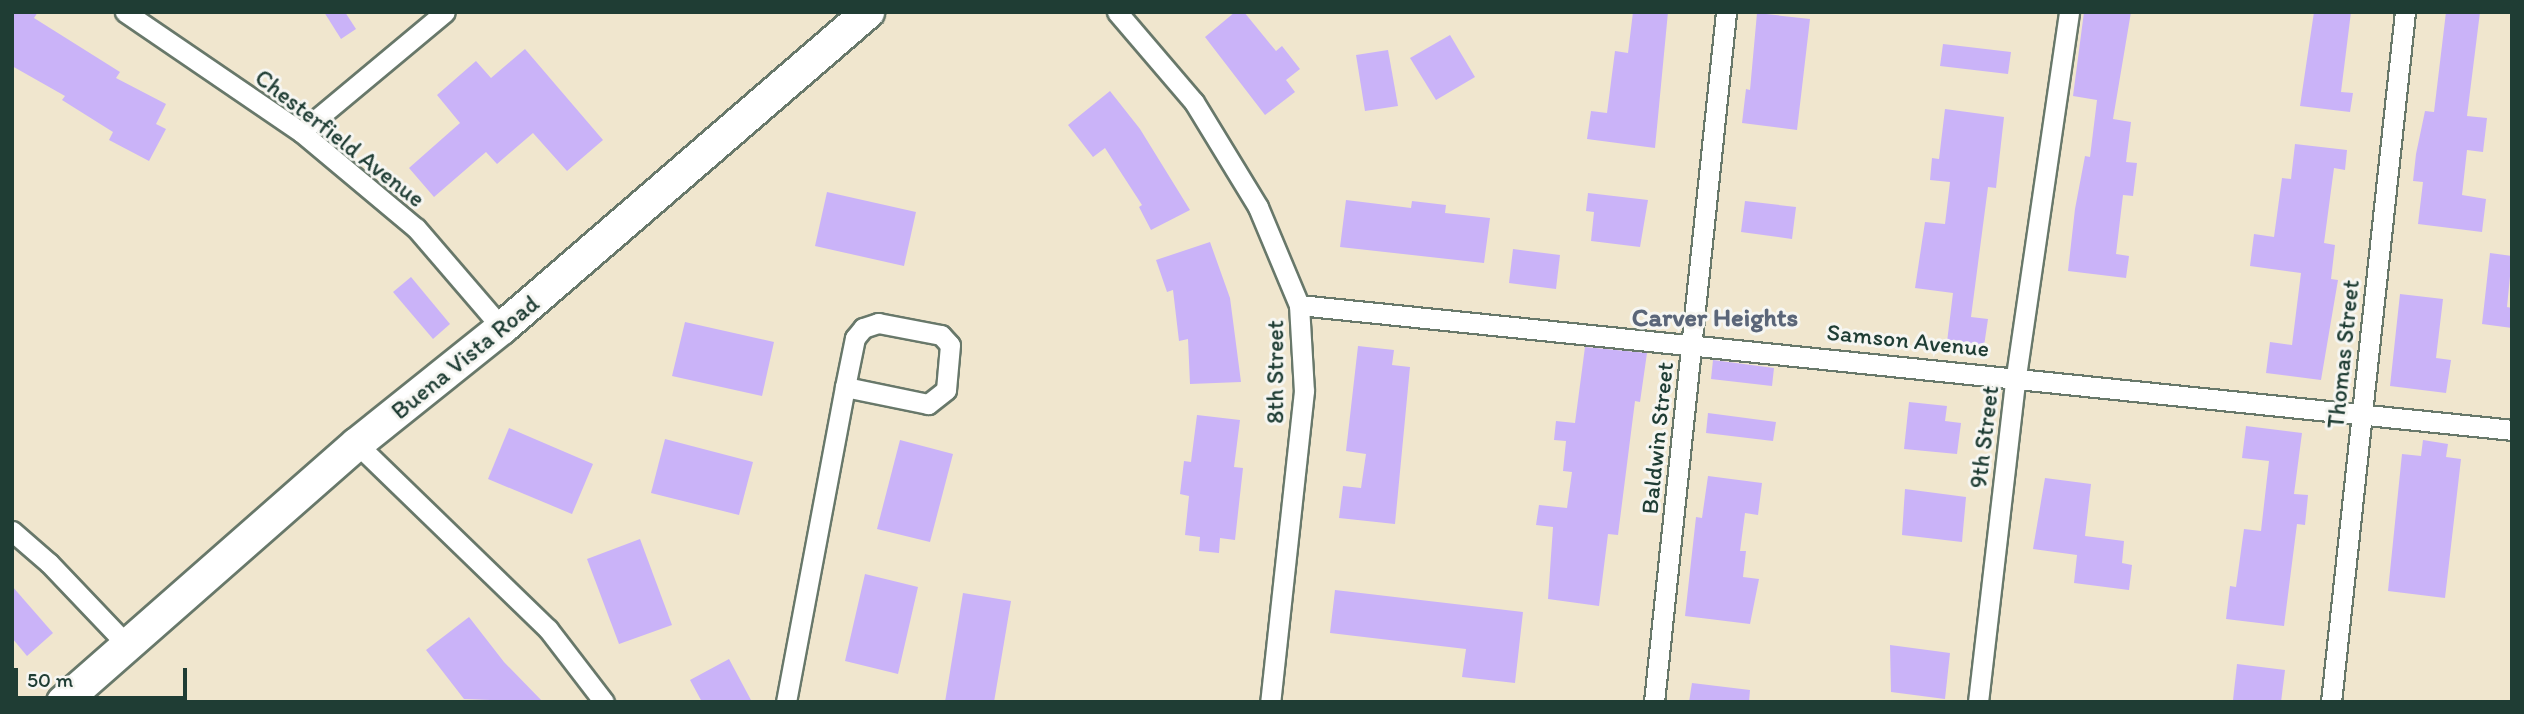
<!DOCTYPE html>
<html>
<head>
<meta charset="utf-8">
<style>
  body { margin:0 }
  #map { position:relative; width:2524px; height:714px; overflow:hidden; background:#f0e6ce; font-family:Itim,sans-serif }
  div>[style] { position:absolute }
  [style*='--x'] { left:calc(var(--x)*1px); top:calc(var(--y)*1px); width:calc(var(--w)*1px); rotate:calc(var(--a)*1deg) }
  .building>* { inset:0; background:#cab3f8 }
  .roads { filter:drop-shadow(2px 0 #68786a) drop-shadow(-2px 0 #68786a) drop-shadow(0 2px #68786a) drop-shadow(0 -2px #68786a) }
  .minor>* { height:19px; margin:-9.5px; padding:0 9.5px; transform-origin:9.5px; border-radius:9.5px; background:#fff }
  .primary>* { height:32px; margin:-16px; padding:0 16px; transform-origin:16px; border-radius:16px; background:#fff }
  span { translate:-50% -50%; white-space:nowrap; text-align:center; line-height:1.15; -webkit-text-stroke:6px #f6f6f2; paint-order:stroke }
  .street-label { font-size:24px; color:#1f3d34 }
  .neighbourhood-label { font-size:26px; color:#5b6679; font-weight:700 }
  .frame { position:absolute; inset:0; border:14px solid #1f3d34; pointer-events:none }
  .scale { position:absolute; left:14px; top:668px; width:173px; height:32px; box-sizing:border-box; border:4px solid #1f3d34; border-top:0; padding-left:9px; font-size:21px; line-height:24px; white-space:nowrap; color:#1f3d34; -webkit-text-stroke:5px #f6f6f2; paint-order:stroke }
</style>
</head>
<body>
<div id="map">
  <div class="building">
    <i style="clip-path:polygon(12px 12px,38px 12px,34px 18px,120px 72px,116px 78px,166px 104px,156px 124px,166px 129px,149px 161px,109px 140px,113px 132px,62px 100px,65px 96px,12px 66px)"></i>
    <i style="clip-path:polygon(324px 12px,345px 12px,356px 29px,341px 39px)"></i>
    <i style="clip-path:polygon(1235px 12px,1244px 12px,1276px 51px,1282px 46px,1300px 69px,1286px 80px,1295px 92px,1265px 115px,1205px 37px)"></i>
    <i style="clip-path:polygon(1633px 12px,1668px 12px,1655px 148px,1587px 139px,1591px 111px,1607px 113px,1615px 51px,1628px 53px)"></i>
    <i style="clip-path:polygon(2084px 12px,2131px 12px,2113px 119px,2131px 122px,2126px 162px,2137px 163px,2133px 196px,2123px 195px,2116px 254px,2129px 256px,2126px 278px,2068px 271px,2075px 209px,2085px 156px,2090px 157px,2097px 100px,2073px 96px)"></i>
    <i style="clip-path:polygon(2314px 12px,2351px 12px,2341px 92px,2353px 93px,2350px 112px,2300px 106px)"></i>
    <i style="clip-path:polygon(2446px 12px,2480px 12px,2467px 116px,2487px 118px,2483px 152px,2467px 150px,2462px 195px,2486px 199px,2482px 232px,2418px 224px,2423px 182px,2413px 181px,2416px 154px,2425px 111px,2434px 112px)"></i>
    <i style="clip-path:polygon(1757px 13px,1810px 19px,1797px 130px,1742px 123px,1746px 89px,1750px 90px)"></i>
    <i style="clip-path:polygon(1450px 35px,1475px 77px,1436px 100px,1410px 58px)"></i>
    <i style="clip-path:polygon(1943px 44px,2011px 52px,2008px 74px,1940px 66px)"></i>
    <i style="clip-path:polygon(525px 49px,603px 140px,567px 171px,533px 133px,497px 164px,486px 152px,434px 197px,409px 168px,460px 123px,437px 95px,476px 61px,491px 78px)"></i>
    <i style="clip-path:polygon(1388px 50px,1398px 106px,1365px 111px,1356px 55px)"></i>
    <i style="clip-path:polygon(1110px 91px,1140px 129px,1190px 210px,1151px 230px,1139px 207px,1142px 205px,1105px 148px,1093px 157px,1068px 125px)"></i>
    <i style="clip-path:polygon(1945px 109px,2004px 117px,1996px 188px,1988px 187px,1971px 317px,1988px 319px,1984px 346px,1947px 342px,1953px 293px,1915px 288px,1925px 222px,1945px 224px,1950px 182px,1930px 180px,1932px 158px,1939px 159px)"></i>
    <i style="clip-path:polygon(2295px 144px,2347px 150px,2345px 170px,2334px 168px,2324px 243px,2335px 245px,2331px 279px,2338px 280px,2321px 380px,2266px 373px,2270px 342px,2292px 345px,2301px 273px,2250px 266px,2254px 234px,2274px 237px,2282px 178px,2291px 179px)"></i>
    <i style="clip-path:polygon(827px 192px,916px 212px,904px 266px,815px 246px)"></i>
    <i style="clip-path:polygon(1588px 193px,1648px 200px,1640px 247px,1591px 241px,1594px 212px,1586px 211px)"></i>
    <i style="clip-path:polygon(1346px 200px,1411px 208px,1412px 201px,1446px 205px,1445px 213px,1490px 218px,1484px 263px,1340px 247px)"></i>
    <i style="clip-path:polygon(1745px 201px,1796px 207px,1792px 239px,1741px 232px)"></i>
    <i style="clip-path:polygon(1210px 242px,1230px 298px,1241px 382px,1190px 384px,1188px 339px,1179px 341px,1173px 290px,1167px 292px,1156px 260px)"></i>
    <i style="clip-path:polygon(1513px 249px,1560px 255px,1556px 289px,1509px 283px)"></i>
    <i style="clip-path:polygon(2490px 253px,2512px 256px,2507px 307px,2512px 308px,2512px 328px,2482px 324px)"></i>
    <i style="clip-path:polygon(411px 277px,450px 324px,433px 339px,393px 292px)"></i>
    <i style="clip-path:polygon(2400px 294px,2443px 299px,2436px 358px,2451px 360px,2446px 393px,2390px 386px)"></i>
    <i style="clip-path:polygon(685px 322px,774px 342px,762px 396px,672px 376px)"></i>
    <i style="clip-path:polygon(1358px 346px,1394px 350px,1392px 365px,1410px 367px,1395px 524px,1339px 518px,1343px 486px,1361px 488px,1366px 454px,1346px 451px)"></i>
    <i style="clip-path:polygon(1585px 347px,1647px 353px,1640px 402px,1635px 401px,1618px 535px,1608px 534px,1599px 606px,1548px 599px,1553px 527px,1536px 525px,1539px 505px,1567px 508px,1572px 472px,1563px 471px,1566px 441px,1554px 440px,1556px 421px,1575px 423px)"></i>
    <i style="clip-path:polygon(1713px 360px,1774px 368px,1772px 386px,1711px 379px)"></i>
    <i style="clip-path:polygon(1909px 402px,1947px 406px,1945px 421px,1961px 423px,1957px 454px,1904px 449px)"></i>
    <i style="clip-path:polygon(1708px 413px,1776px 422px,1773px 441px,1706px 433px)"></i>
    <i style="clip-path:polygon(1197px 415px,1240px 420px,1234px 467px,1243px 468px,1235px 540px,1220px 538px,1219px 553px,1199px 551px,1200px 537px,1185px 535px,1189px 496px,1180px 494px,1184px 461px,1191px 462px)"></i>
    <i style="clip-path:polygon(2246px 426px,2302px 433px,2294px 494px,2308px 495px,2305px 525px,2297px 524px,2284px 626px,2226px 619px,2230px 586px,2236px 587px,2244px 529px,2261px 531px,2269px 461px,2242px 458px)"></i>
    <i style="clip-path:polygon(509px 428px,593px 464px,572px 514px,488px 479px)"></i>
    <i style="clip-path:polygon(665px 439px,753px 462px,739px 515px,651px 493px)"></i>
    <i style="clip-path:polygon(900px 440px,953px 454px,930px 542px,877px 529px)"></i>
    <i style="clip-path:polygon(2423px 440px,2448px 444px,2446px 457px,2461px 459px,2445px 598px,2388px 591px,2402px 454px,2421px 456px)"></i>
    <i style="clip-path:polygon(1708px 476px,1762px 483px,1758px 515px,1745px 513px,1740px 551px,1746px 551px,1743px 577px,1759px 579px,1750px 624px,1685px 616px,1696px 517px,1702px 518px)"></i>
    <i style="clip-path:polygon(2045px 478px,2091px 484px,2085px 536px,2124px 541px,2122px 563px,2132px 565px,2129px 590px,2074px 583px,2077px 555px,2033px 549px)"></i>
    <i style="clip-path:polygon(1905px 489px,1966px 497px,1962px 542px,1902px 535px)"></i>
    <i style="clip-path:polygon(640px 539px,672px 625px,619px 644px,587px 559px)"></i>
    <i style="clip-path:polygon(865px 574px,918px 587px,898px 674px,845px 661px)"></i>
    <i style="clip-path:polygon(12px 586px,53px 633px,27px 656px,12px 638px)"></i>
    <i style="clip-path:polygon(1335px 590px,1523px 612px,1515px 683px,1462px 677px,1466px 649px,1330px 633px)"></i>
    <i style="clip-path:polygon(963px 593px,1011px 601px,994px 702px,945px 702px)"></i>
    <i style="clip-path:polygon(469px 617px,504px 662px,543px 702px,464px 699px,426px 650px)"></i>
    <i style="clip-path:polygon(1890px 645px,1950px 653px,1945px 699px,1891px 692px)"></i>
    <i style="clip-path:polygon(729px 659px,752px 702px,702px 702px,690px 680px)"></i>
    <i style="clip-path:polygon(2237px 664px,2285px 670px,2281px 702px,2233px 700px)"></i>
    <i style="clip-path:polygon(1692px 683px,1750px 690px,1749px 702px,1689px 702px)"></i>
  </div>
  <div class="roads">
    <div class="minor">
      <i style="--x:125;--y:12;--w:213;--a:34.3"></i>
      <i style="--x:301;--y:132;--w:150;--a:39.9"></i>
      <i style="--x:416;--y:228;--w:132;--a:49.3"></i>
      <i style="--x:1117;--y:12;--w:118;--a:49.5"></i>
      <i style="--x:1194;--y:102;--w:123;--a:58.6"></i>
      <i style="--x:1258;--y:207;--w:106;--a:67.3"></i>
      <i style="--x:1299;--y:305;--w:86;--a:86.7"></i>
      <i style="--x:1304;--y:391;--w:313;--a:96.2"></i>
      <i style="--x:301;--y:132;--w:187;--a:-39.8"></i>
      <i style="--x:1299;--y:305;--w:1219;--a:5.88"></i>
      <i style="--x:357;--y:444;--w:266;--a:44.1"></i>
      <i style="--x:548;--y:629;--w:92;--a:52.5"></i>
      <i style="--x:12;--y:531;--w:49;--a:40.9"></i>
      <i style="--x:49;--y:563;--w:115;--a:46.4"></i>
      <i style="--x:786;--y:702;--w:320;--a:-79.4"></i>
      <i style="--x:845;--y:387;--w:50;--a:-78.5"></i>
      <i style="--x:855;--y:338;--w:13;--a:-51"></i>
      <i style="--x:863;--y:328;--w:16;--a:-18"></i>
      <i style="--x:878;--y:323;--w:64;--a:10.8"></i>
      <i style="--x:941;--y:335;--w:13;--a:48"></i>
      <i style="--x:950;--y:345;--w:45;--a:95.1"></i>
      <i style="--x:946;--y:390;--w:23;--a:142"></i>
      <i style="--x:928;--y:404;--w:85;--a:-168.4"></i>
      <i style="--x:1654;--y:702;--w:694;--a:-84.04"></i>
      <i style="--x:1978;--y:702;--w:328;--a:-83.4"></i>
      <i style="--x:2016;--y:376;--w:368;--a:-81.7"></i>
      <i style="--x:2331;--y:702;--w:694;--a:-83.88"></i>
    </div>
    <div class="primary">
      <i style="--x:63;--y:702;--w:391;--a:-41.3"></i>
      <i style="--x:357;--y:444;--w:186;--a:-38.7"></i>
      <i style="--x:502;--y:328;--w:484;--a:-40.8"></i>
    </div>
  </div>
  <div class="street-label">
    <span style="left:340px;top:138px;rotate:38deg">Chesterfield Avenue</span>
    <span style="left:1908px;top:340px;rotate:6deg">Samson Avenue</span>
    <span style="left:2343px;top:354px;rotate:-84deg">Thomas Street</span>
    <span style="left:465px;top:357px;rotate:-39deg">Buena Vista Road</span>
    <span style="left:1275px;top:372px;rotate:-90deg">8th Street</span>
    <span style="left:1984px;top:437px;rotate:-83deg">9th Street</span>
    <span style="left:1657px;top:438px;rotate:-84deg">Baldwin Street</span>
  </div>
  <div class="neighbourhood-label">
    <span style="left:1715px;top:318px">Carver Heights</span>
  </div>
  <div class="frame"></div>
  <div class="scale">50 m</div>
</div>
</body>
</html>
